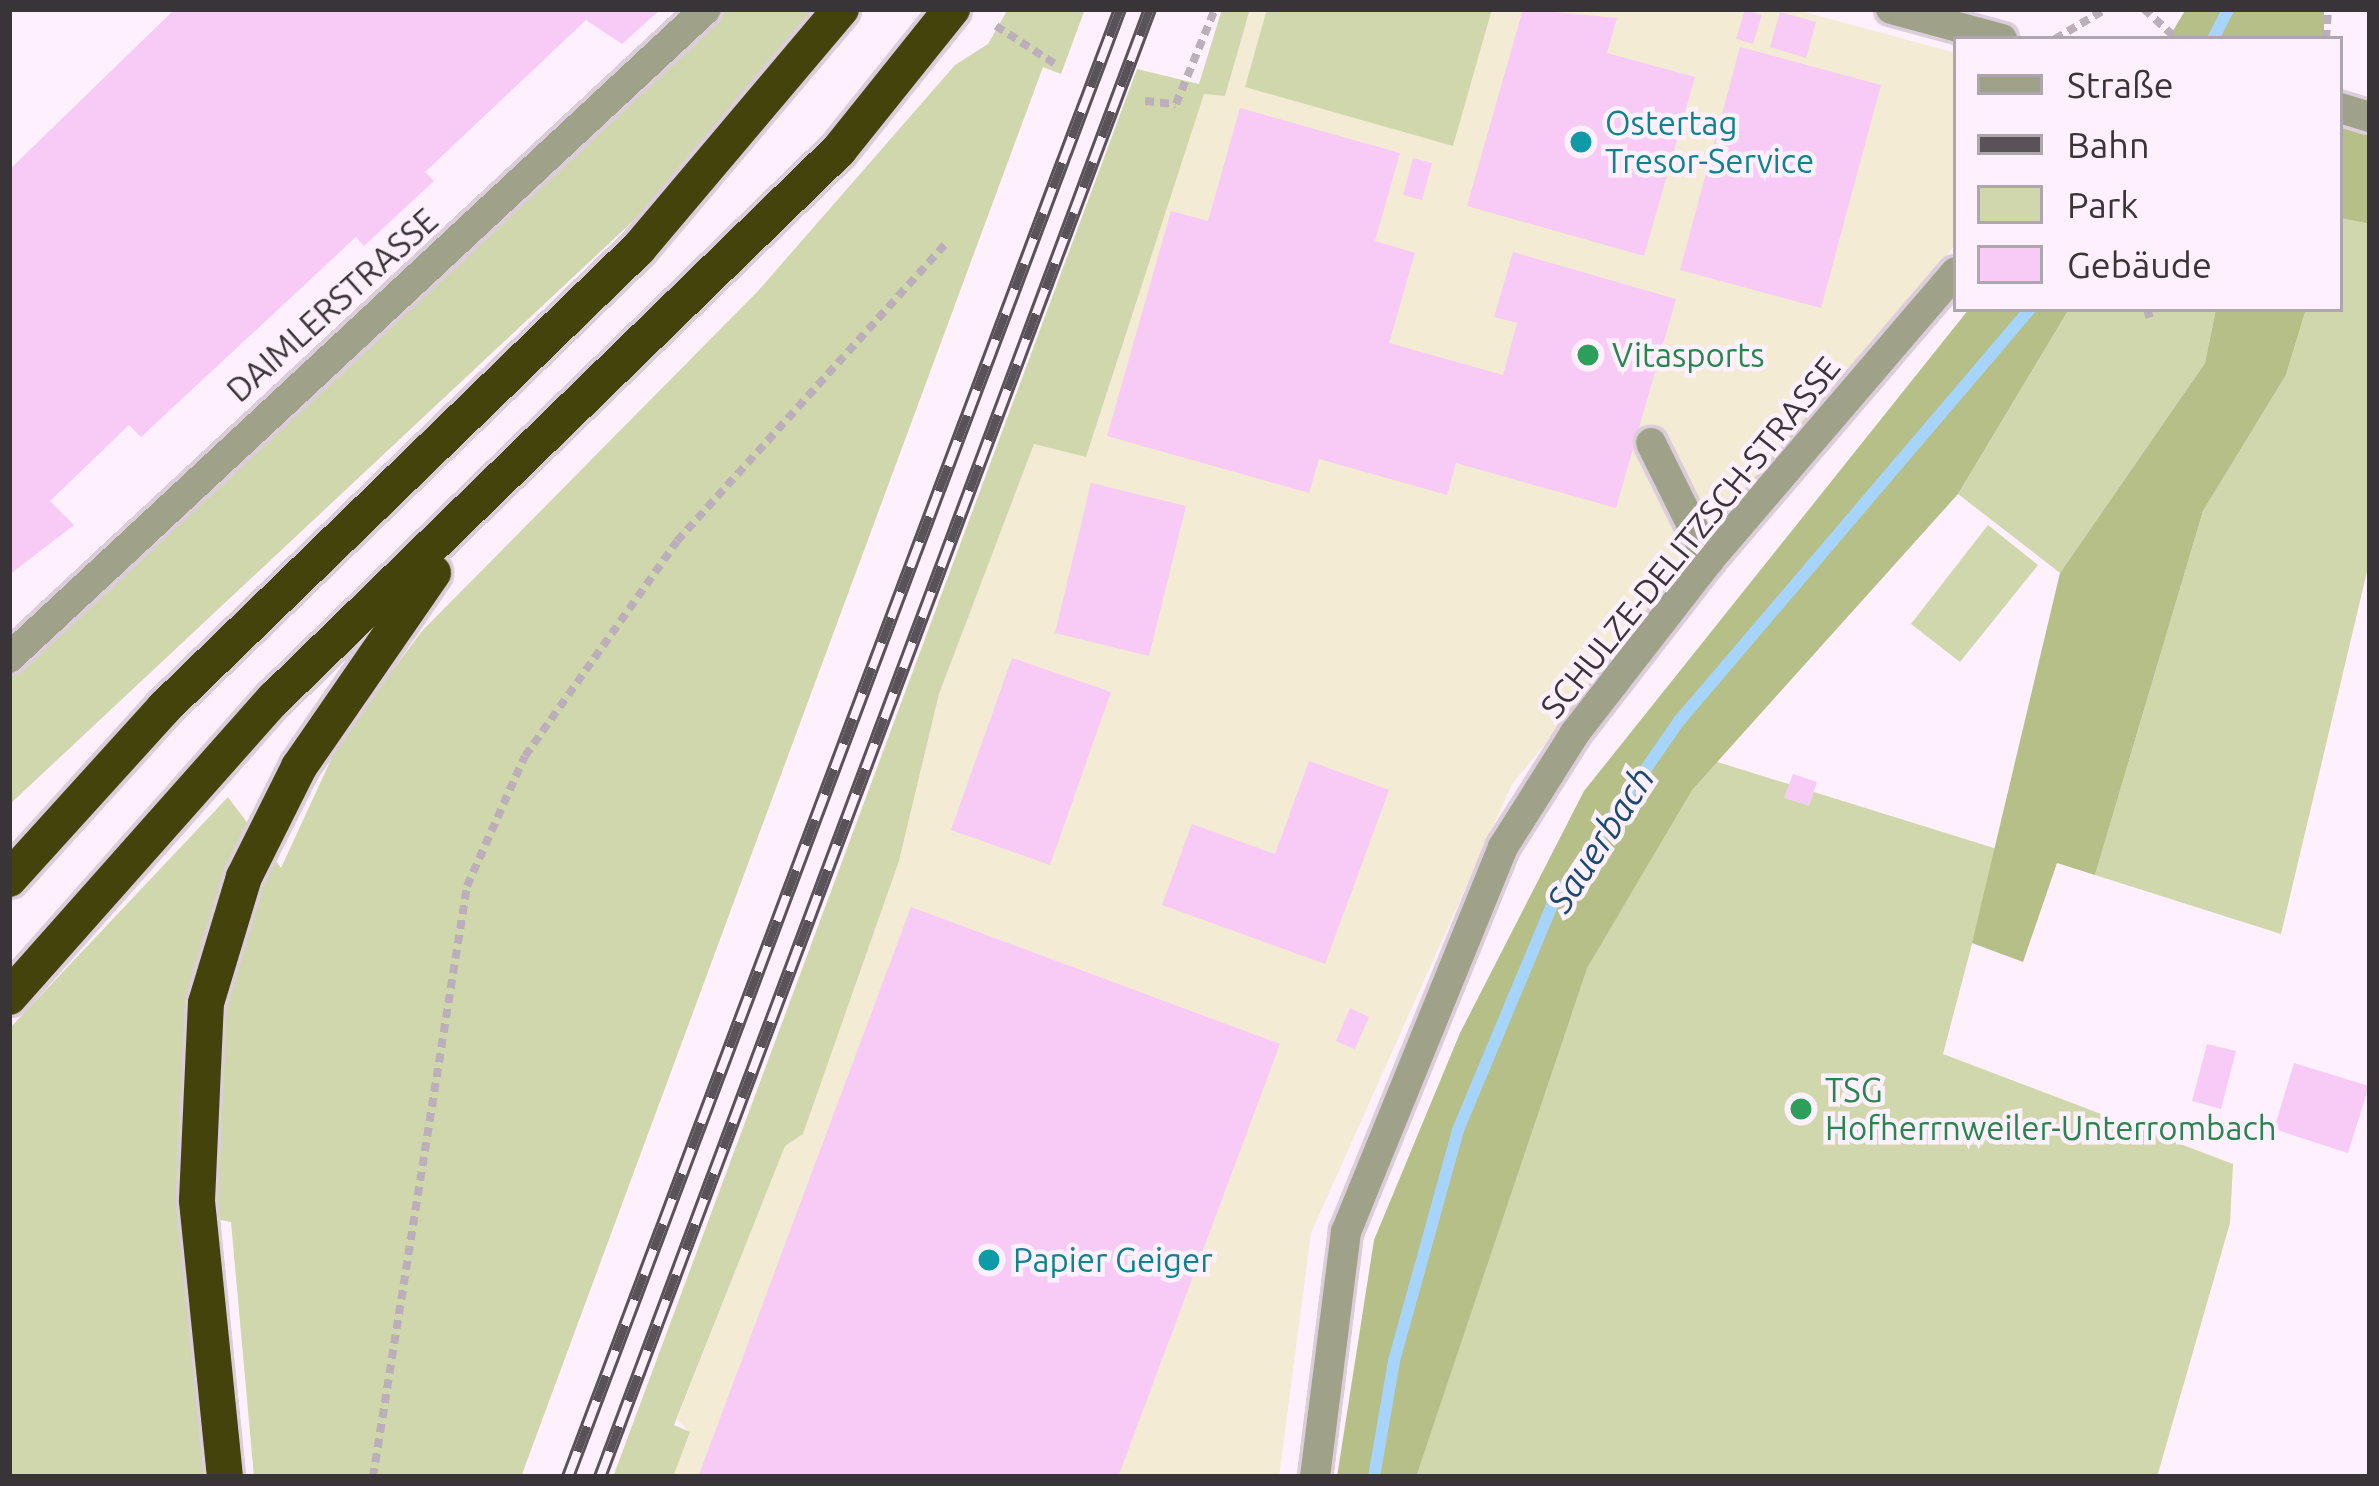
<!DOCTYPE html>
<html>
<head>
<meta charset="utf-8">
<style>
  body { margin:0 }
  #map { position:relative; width:2379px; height:1486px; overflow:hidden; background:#fef0fd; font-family:Ubuntu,sans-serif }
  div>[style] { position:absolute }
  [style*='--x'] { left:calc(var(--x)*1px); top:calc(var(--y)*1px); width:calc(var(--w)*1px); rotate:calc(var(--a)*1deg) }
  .commercial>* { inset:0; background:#f4ebd5 }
  .green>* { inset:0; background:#d0d7ac }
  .forest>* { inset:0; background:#b6bf88 }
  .stream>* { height:12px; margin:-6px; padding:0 6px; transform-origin:6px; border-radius:6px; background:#a6d4fb }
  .building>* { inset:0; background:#f7cbf5 }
  .path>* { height:8px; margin-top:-4px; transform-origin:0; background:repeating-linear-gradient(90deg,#bbb0ba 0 9px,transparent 0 15px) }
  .roads { filter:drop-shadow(3px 0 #dbceda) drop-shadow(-3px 0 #dbceda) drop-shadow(0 3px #dbceda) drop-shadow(0 -3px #dbceda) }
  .minor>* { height:30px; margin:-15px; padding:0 15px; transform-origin:15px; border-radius:15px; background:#9fa189 }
  .highway>* { height:36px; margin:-18px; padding:0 18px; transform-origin:18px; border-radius:18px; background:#43430b }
  .rail>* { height:14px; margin-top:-7px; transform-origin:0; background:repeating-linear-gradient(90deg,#fef0fd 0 27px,#595258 0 54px); box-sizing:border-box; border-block:3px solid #595258 }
  .dots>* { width:33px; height:33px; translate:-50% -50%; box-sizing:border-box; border:6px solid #fef0fd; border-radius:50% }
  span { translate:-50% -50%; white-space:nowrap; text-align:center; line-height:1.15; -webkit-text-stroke:9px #fef0fd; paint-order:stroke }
  .culture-label { font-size:33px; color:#0d838f }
  .left { translate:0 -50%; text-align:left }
  .street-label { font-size:33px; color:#393438 }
  .leisure-label { font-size:33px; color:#27864d }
  .water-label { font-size:36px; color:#1a4c72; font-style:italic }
  .frame { position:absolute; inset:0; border:12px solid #393438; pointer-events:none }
  .legend { position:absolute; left:1953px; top:36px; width:390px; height:276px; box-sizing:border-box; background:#fef0fd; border:3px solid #afa5ae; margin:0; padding:15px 21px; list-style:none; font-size:36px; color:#393438 }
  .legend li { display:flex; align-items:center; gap:24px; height:60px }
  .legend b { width:60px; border:3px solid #afa5ae }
</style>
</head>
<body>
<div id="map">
  <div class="commercial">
    <i style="clip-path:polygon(1250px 9px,1793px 9px,1956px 53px,1956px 244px,1512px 784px,1311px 1233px,1279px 1477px,673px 1477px,690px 1433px,677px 1419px,785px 1145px,803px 1134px,899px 861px,939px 694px,1034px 443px,1086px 457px,1204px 93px,1225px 96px)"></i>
  </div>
  <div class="green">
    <i style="clip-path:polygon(706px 9px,818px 9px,649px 206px,9px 805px,9px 658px)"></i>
    <i style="clip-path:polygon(1008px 9px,1085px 9px,1061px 74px,1043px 67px,521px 1477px,254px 1477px,231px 1222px,182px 1212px,205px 1477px,9px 1477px,9px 1029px,228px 797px,281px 868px,340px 740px,422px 631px,758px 291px,955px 65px,988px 44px)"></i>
    <i style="clip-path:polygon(1222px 9px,1250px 9px,1225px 96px,1204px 94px,1086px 457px,1034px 444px,939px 694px,899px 861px,803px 1134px,785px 1146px,674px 1425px,690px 1432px,673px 1477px,613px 1477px,1137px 69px,1199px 84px)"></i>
    <i style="clip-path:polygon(1267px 9px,1492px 9px,1453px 146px,1245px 87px)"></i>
    <i style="clip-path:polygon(2340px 218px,2370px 224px,2370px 559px,2281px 934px,2095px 875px,2203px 511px,2286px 375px,2306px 309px,2340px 309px)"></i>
    <i style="clip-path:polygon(2069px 309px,2216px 309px,2205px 363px,2060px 573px,1958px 494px)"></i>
    <i style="clip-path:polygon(1988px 525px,2038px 565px,1960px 662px,1911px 624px)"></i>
    <i style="clip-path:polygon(1692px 754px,1997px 849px,1943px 1054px,2233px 1164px,2230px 1223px,2157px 1477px,1393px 1477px,1572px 931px)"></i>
  </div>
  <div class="forest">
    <i style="clip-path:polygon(2186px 9px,2324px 9px,2324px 39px,2168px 39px)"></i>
    <i style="clip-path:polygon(2340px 119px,2370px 128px,2370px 224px,2340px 218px)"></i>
    <i style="clip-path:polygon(1969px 309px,2069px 309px,1958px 494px,1692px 790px,1587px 968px,1416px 1477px,1337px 1477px,1374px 1240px,1460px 1033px,1584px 791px)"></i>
    <i style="clip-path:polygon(2216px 309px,2306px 309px,2286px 375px,2203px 511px,2095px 875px,2057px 863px,2023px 962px,1972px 943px,2060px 573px,2205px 363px)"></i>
  </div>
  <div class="stream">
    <i style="--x:2213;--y:39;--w:34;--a:-63"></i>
    <i style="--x:1374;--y:1477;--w:118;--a:-80.2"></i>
    <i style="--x:1394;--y:1361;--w:240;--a:-74.5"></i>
    <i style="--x:1458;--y:1130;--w:248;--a:-67.3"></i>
    <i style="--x:1554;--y:901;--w:221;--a:-55.2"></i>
    <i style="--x:1680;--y:720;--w:540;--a:-49.58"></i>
  </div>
  <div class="building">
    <i style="clip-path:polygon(175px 9px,661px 9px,622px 44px,586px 20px,425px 172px,434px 181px,364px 246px,356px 237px,141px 437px,129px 425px,50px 501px,74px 525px,9px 575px,9px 170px)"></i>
    <i style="clip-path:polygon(1523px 9px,1617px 18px,1607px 53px,1695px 77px,1644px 256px,1467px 206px)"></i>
    <i style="clip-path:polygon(1745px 10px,1762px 15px,1753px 44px,1736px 39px)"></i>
    <i style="clip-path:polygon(1780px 12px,1816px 22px,1806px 58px,1770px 47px)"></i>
    <i style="clip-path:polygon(1740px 47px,1881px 85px,1821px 308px,1680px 270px)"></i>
    <i style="clip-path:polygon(1240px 108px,1400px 153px,1375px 241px,1415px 253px,1389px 343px,1503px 375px,1517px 323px,1494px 317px,1513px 252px,1676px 299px,1616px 508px,1456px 463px,1447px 495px,1319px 459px,1309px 493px,1107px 436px,1171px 211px,1208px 221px)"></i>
    <i style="clip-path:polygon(1413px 158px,1432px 163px,1422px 200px,1403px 195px)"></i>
    <i style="clip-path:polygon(1091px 483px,1186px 506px,1149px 656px,1055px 633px)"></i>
    <i style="clip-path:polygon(1012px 658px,1111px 692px,1050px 865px,951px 830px)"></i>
    <i style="clip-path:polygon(1309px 761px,1389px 790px,1325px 964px,1162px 905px,1192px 824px,1275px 854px)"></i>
    <i style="clip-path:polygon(1793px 774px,1817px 782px,1809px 806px,1784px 798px)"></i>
    <i style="clip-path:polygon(911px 907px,1280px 1044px,1118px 1477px,698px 1477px)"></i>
    <i style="clip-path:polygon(1350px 1008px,1369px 1017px,1355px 1049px,1336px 1041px)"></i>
    <i style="clip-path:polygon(2207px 1044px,2236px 1051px,2221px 1109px,2192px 1101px)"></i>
    <i style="clip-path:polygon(2294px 1063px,2369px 1086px,2348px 1153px,2274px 1129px)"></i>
  </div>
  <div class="path">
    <i style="--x:2144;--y:9;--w:45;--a:42.3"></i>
    <i style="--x:996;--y:26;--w:72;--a:32.6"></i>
    <i style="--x:2055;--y:39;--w:59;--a:-30.5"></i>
    <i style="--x:2326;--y:39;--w:30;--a:-86"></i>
    <i style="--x:1145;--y:101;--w:31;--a:6"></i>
    <i style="--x:1176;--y:104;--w:103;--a:-67.7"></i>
    <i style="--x:2147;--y:309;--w:10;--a:73"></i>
    <i style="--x:373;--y:1477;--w:598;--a:-80.96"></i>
    <i style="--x:467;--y:886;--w:142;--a:-66"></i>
    <i style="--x:525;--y:756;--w:263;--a:-54.7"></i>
    <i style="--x:677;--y:541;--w:403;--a:-47.9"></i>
  </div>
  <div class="roads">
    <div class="minor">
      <i style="--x:1891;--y:9;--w:115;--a:15.1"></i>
      <i style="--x:2340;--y:108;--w:31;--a:17"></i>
      <i style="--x:1651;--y:443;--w:131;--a:63.6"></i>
      <i style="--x:9;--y:658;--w:952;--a:-42.96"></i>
      <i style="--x:1315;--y:1477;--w:247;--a:-82.8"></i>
      <i style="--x:1346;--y:1232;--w:416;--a:-67.8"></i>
      <i style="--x:1503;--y:847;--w:135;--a:-57.7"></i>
      <i style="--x:1575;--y:733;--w:219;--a:-52.2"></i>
      <i style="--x:1709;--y:560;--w:379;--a:-49.4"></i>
    </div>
    <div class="highway">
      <i style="--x:9;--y:879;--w:231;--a:-47.8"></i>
      <i style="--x:164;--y:708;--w:661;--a:-44.08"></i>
      <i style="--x:639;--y:248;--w:313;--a:-49.8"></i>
      <i style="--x:9;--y:997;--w:399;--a:-48.4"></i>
      <i style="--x:274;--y:699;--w:788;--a:-44.18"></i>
      <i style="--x:839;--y:150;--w:181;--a:-51.3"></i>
      <i style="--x:225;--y:1477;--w:278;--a:-95.8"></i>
      <i style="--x:197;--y:1200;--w:197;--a:-87.4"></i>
      <i style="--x:206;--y:1003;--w:132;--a:-73.2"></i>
      <i style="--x:244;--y:877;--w:123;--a:-63.4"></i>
      <i style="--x:299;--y:767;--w:236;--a:-55.4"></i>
    </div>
  </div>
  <div class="rail">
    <i style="--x:568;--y:1477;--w:1568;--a:-69.39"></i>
    <i style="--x:600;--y:1477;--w:1568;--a:-69.46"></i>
  </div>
  <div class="dots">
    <i style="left:1581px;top:142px;background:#0f9aa8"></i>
    <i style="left:1588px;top:355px;background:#2e9e5b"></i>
    <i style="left:1801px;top:1109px;background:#2e9e5b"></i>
    <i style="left:989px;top:1260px;background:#0f9aa8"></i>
  </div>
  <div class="culture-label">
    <span class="left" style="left:1605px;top:142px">Ostertag<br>Tresor-Service</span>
    <span class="left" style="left:1013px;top:1260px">Papier Geiger</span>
  </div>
  <div class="street-label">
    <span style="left:332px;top:305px;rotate:-42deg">DAIMLERSTRASSE</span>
    <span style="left:1690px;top:537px;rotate:-51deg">SCHULZE-DELITZSCH-STRASSE</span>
  </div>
  <div class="leisure-label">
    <span class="left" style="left:1612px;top:355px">Vitasports</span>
    <span class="left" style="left:1825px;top:1109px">TSG<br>Hofherrnweiler-Unterrombach</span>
  </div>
  <div class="water-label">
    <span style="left:1600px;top:839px;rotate:-57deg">Sauerbach</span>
  </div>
  <div class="frame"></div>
  <ul class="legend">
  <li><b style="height:15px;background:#9fa189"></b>Straße</li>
  <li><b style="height:15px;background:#595258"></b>Bahn</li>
  <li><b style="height:33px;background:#d0d7ac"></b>Park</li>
  <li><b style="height:33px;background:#f7cbf5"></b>Gebäude</li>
  </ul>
</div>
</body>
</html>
